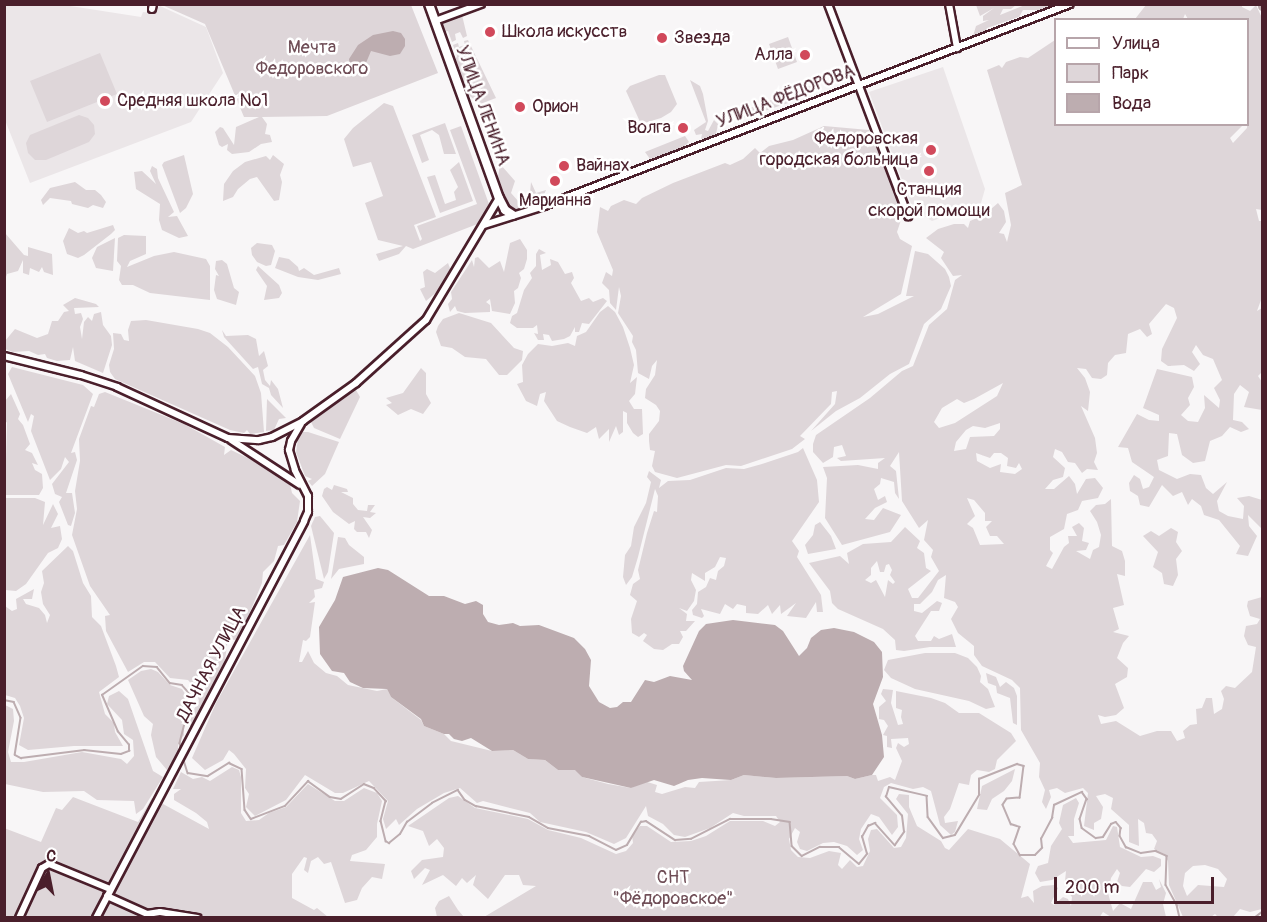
<!DOCTYPE html>
<html>
<head>
<meta charset="utf-8">
<style>
  body { margin:0 }
  #map { position:relative; width:1267px; height:922px; overflow:hidden; background:#f8f6f7; font-family:Pangolin,sans-serif }
  div>[style] { position:absolute }
  [style*='--x'] { left:calc(var(--x)*1px); top:calc(var(--y)*1px); width:calc(var(--w)*1px); rotate:calc(var(--a)*1deg) }
  .built>* { inset:0; background:#ebe6e8 }
  .green>* { inset:0; background:#ded6d9 }
  .water>* { inset:0; background:#bdadb0 }
  .stream>* { height:1.5px; margin:-0.75px; padding:0 0.75px; transform-origin:0.75px; border-radius:0.75px; background:#bdadb0 }
  .river>* { height:9px; margin:-4.5px; padding:0 4.5px; transform-origin:4.5px; border-radius:4.5px; background:#bdadb0 }
  .roads { filter:drop-shadow(2px 0 #4a1f2b) drop-shadow(-2px 0 #4a1f2b) drop-shadow(0 2px #4a1f2b) drop-shadow(0 -2px #4a1f2b) }
  .minor>* { height:6px; margin:-3px; padding:0 3px; transform-origin:3px; border-radius:3px; background:#fff }
  .tertiary>* { height:8px; margin:-4px; padding:0 4px; transform-origin:4px; border-radius:4px; background:#fff }
  .dots>* { width:16px; height:16px; translate:-50% -50%; box-sizing:border-box; border:3px solid #fff; border-radius:50% }
  span { translate:-50% -50%; white-space:nowrap; text-align:center; line-height:1.15; -webkit-text-stroke:5px #fff; paint-order:stroke }
  .poi-label { font-size:18px; color:#4a1f2b }
  .left { translate:0 -50%; text-align:left }
  .right { translate:-100% -50%; text-align:right }
  .park-label { font-size:18px; color:#6f4d56 }
  .street-label { font-size:18px; color:#4a1f2b }
  .frame { position:absolute; inset:0; border:6px solid #4a1f2b; pointer-events:none }
  .legend { position:absolute; left:1054px; top:18px; width:195px; height:108px; box-sizing:border-box; background:#fff; border:2px solid #b7a5aa; margin:0; padding:8px 10px; list-style:none; font-size:18px; color:#4a1f2b }
  .legend li { display:flex; align-items:center; gap:12px; height:30px }
  .legend b { width:30px; border:2px solid #b7a5aa }
  .north { position:absolute; left:18px; top:844px; width:60px; height:60px; -webkit-text-stroke:4px #fff; paint-order:stroke; rotate:10deg; font-size:16px; font-weight:700; line-height:24px; text-align:center; color:#4a1f2b }
  .north::after { content:''; display:block; margin:auto; width:21px; height:27px; background:#4a1f2b; clip-path:polygon(50% 0,100% 100%,50% 72%,0 100%) }
  .scale { position:absolute; left:1054px; top:877px; width:160px; height:27px; box-sizing:border-box; border:3px solid #4a1f2b; border-top:0; padding-left:8px; font-size:18px; line-height:21px; white-space:nowrap; color:#4a1f2b; -webkit-text-stroke:4px #fff; paint-order:stroke }
</style>
</head>
<body>
<div id="map">
  <div class="built">
    <i style="clip-path:polygon(4px 5px,64px 5px,141px 17px,143px 12px,152px 13px,160px 6px,206px 27px,223px 73px,191px 122px,30px 183px,5px 120px)"></i>
    <i style="clip-path:polygon(943px 67px,985px 189px,981px 203px,932px 221px,913px 209px,869px 92px)"></i>
  </div>
  <div class="green">
    <i style="clip-path:polygon(162px 5px,411px 5px,438px 73px,327px 116px,262px 117px,267px 124px,265px 134px,270px 135px,272px 142px,261px 144px,249px 152px,232px 154px,227px 150px,228px 144px,222px 147px,219px 145px,215px 132px,220px 127px,223px 128px,234px 145px,236px 127px,259px 117px,244px 117px,205px 24px)"></i>
    <i style="clip-path:polygon(976px 5px,1016px 5px,1011px 9px,1003px 9px,1000px 15px,1025px 5px,1052px 5px,1039px 10px,1023px 10px,1019px 17px,987px 28px,985px 32px,973px 36px,976px 26px,989px 20px,983px 21px,983px 16px,994px 8px,980px 16px)"></i>
    <i style="clip-path:polygon(evenodd,1146px 5px,1242px 5px,1242px 7px,1250px 11px,1256px 5px,1262px 18px,1262px 210px,1256px 209px,1259px 221px,1262px 221px,1262px 302px,1261px 300px,1257px 311px,1262px 308px,1262px 372px,1258px 376px,1262px 382px,1262px 410px,1244px 407px,1249px 392px,1240px 385px,1234px 394px,1233px 420px,1242px 422px,1249px 429px,1241px 432px,1230px 427px,1222px 436px,1210px 441px,1205px 461px,1193px 463px,1182px 455px,1177px 434px,1169px 433px,1168px 456px,1157px 460px,1159px 470px,1177px 479px,1190px 474px,1201px 475px,1206px 488px,1213px 494px,1227px 482px,1217px 501px,1219px 511px,1228px 516px,1243px 519px,1244px 506px,1237px 498px,1249px 496px,1262px 500px,1262px 529px,1248px 515px,1249px 526px,1257px 536px,1248px 556px,1236px 554px,1240px 546px,1219px 520px,1204px 515px,1201px 506px,1192px 499px,1188px 505px,1182px 492px,1173px 496px,1162px 485px,1149px 507px,1140px 505px,1138px 496px,1130px 491px,1129px 483px,1134px 475px,1140px 479px,1143px 489px,1149px 487px,1154px 477px,1132px 462px,1128px 448px,1118px 447px,1137px 414px,1149px 420px,1159px 421px,1159px 415px,1143px 408px,1157px 369px,1192px 377px,1194px 387px,1188px 398px,1190px 405px,1181px 415px,1188px 421px,1198px 422px,1205px 408px,1204px 395px,1219px 408px,1220px 400px,1214px 388px,1222px 380px,1213px 359px,1203px 355px,1196px 345px,1192px 352px,1200px 364px,1194px 371px,1184px 365px,1168px 366px,1161px 361px,1162px 349px,1177px 318px,1174px 308px,1166px 304px,1149px 324px,1152px 334px,1147px 337px,1140px 329px,1128px 334px,1126px 353px,1115px 355px,1108px 363px,1107px 375px,1101px 379px,1092px 378px,1086px 369px,1077px 368px,1085px 378px,1090px 392px,1088px 411px,1081px 406px,1095px 438px,1097px 453px,1094px 462px,1098px 470px,1087px 469px,1082px 473px,1075px 463px,1068px 462px,1062px 452px,1055px 449px,1053px 457px,1065px 468px,1063px 477px,1053px 480px,1045px 489px,1054px 489px,1069px 476px,1075px 484px,1077px 494px,1086px 479px,1095px 478px,1103px 488px,1098px 498px,1082px 501px,1078px 510px,1067px 514px,1064px 529px,1050px 537px,1050px 550px,1053px 553px,1046px 566px,1052px 569px,1064px 547px,1069px 543px,1068px 536px,1077px 536px,1072px 527px,1079px 523px,1084px 528px,1082px 541px,1089px 543px,1086px 550px,1076px 551px,1090px 559px,1093px 550px,1099px 547px,1101px 535px,1097px 522px,1090px 511px,1096px 505px,1105px 504px,1111px 499px,1112px 546px,1122px 551px,1125px 561px,1125px 576px,1117px 574px,1124px 605px,1113px 608px,1119px 629px,1113px 632px,1129px 636px,1123px 643px,1117px 658px,1128px 668px,1127px 677px,1115px 684px,1124px 708px,1116px 715px,1105px 717px,1098px 715px,1101px 724px,1116px 721px,1140px 736px,1157px 731px,1171px 731px,1177px 741px,1185px 738px,1183px 731px,1190px 725px,1197px 724px,1196px 709px,1202px 708px,1206px 698px,1212px 698px,1214px 714px,1222px 709px,1224px 699px,1221px 691px,1226px 686px,1235px 688px,1252px 672px,1256px 647px,1248px 645px,1244px 636px,1246px 626px,1257px 624px,1260px 619px,1250px 616px,1247px 606px,1248px 601px,1262px 597px,1262px 909px,1250px 912px,1240px 909px,1233px 917px,1218px 917px,1215px 914px,1211px 917px,1183px 917px,1169px 885px,1168px 861px,1164px 854px,1154px 849px,1157px 841px,1152px 834px,1146px 833px,1144px 823px,1138px 819px,1139px 846px,1129px 842px,1129px 825px,1111px 809px,1113px 798px,1105px 794px,1096px 796px,1103px 807px,1101px 819px,1094px 823px,1094px 830px,1084px 826px,1088px 793px,1083px 788px,1065px 793px,1057px 788px,1049px 790px,1051px 797px,1046px 809px,1042px 802px,1045px 790px,1039px 777px,1040px 763px,1021px 730px,1020px 688px,1012px 680px,982px 666px,974px 655px,974px 646px,958px 633px,951px 619px,958px 607px,955px 602px,944px 598px,946px 575px,938px 580px,932px 592px,920px 604px,914px 604px,914px 611px,922px 613px,937px 601px,942px 603px,939px 611px,931px 611px,915px 636px,918px 641px,931px 641px,934px 636px,939px 639px,952px 634px,956px 647px,930px 647px,904px 651px,896px 650px,895px 640px,883px 629px,838px 609px,832px 603px,830px 591px,809px 563px,840px 556px,849px 564px,847px 553px,863px 544px,891px 542px,905px 527px,920px 541px,917px 548px,924px 553px,926px 568px,931px 571px,908px 589px,912px 598px,918px 598px,939px 571px,931px 557px,933px 550px,924px 540px,928px 520px,919px 528px,902px 501px,899px 452px,890px 466px,896px 471px,899px 499px,895px 493px,894px 482px,881px 478px,880px 484px,874px 489px,878px 500px,885px 496px,887px 502px,875px 508px,865px 519px,874px 520px,883px 508px,901px 515px,890px 532px,842px 545px,825px 518px,827px 478px,823px 467px,858px 465px,878px 469px,878px 463px,885px 458px,841px 461px,837px 458px,846px 456px,842px 445px,834px 447px,833px 457px,823px 463px,813px 452px,813px 444px,816px 435px,870px 398px,902px 371px,913px 366px,929px 325px,947px 309px,955px 280px,962px 275px,953px 276px,941px 258px,944px 252px,926px 238px,938px 229px,954px 224px,964px 224px,968px 228px,970px 221px,984px 215px,998px 203px,1004px 211px,1006px 222px,999px 233px,1004px 234px,1007px 242px,1011px 225px,1005px 193px,1022px 185px,987px 70px,999px 65px,1002px 68px,1006px 62px,1020px 57px,1028px 58px,1055px 40px,1056px 124px,1243px 125px,1230px 138px,1233px 143px,1247px 128px,1248px 20px,1188px 19px,1185px 14px,1183px 19px,1135px 19px,1146px 5px,1003px 383px,997px 396px,955px 423px,939px 428px,934px 422px,942px 408px,957px 399px,964px 403px,974px 399px,1003px 383px,1146px 5px,1000px 423px,1000px 429px,994px 436px,970px 437px,966px 449px,954px 451px,956px 442px,966px 430px,973px 426px,985px 428px,1000px 423px,1146px 5px,976px 453px,990px 458px,994px 453px,1001px 453px,1008px 458px,1007px 466px,1016px 468px,1019px 463px,1022px 469px,1015px 474px,1000px 472px,1001px 464px,990px 468px,977px 461px,976px 453px,1146px 5px,967px 498px,974px 500px,985px 513px,985px 521px,992px 521px,986px 527px,990px 536px,997px 536px,1004px 544px,980px 545px,973px 528px,967px 524px,975px 516px,967px 498px,1146px 5px,877px 561px,880px 572px,884px 572px,886px 565px,889px 564px,892px 570px,890px 575px,895px 582px,893px 584px,888px 580px,885px 597px,876px 580px,871px 583px,865px 580px,871px 575px,871px 568px,877px 561px,1146px 5px,1205px 865px,1218px 869px,1227px 879px,1224px 887px,1198px 885px,1187px 896px,1183px 886px,1185px 873px,1193px 866px,1205px 865px)"></i>
    <i style="clip-path:polygon(462px 15px,467px 36px,463px 38px,460px 32px,455px 34px,456px 40px,452px 42px,448px 31px,444px 32px,443px 24px)"></i>
    <i style="clip-path:polygon(788px 37px,797px 62px,778px 69px,769px 44px)"></i>
    <i style="clip-path:polygon(468px 40px,496px 98px,480px 104px,466px 93px,454px 63px,457px 56px,453px 45px,458px 43px,459px 47px,465px 45px,464px 41px)"></i>
    <i style="clip-path:polygon(100px 53px,117px 94px,47px 122px,30px 81px)"></i>
    <i style="clip-path:polygon(659px 75px,665px 75px,677px 104px,671px 112px,661px 118px,641px 124px,626px 91px,630px 86px)"></i>
    <i style="clip-path:polygon(690px 80px,700px 86px,703px 94px,708px 121px,705px 130px,708px 131px,714px 120px,718px 124px,716px 134px,707px 138px,701px 139px,702px 134px,696px 135px,694px 130px,706px 122px)"></i>
    <i style="clip-path:polygon(809px 86px,816px 86px,813px 92px,797px 100px,743px 118px,734px 114px)"></i>
    <i style="clip-path:polygon(384px 103px,393px 106px,436px 217px,414px 225px,420px 241px,422px 239px,417px 226px,477px 204px,450px 130px,461px 126px,490px 207px,480px 223px,413px 249px,406px 246px,399px 254px,379px 261px,376px 254px,403px 246px,378px 240px,365px 203px,383px 196px,371px 162px,353px 167px,344px 139px,353px 128px)"></i>
    <i style="clip-path:polygon(79px 115px,88px 118px,94px 125px,95px 134px,89px 142px,46px 160px,35px 160px,28px 153px,26px 143px,30px 135px)"></i>
    <i style="clip-path:polygon(445px 123px,456px 154px,444px 154px,439px 135px,432px 130px,420px 135px,429px 160px,422px 163px,412px 135px)"></i>
    <i style="clip-path:polygon(824px 126px,869px 130px,899px 202px,901px 220px,897px 232px,900px 239px,912px 246px,901px 294px,863px 317px,878px 314px,914px 296px,906px 296px,915px 251px,928px 254px,945px 269px,949px 277px,951px 286px,941px 309px,924px 324px,909px 364px,890px 374px,860px 398px,836px 411px,811px 431px,835px 404px,837px 391px,832px 392px,831px 404px,800px 436px,805px 439px,792px 449px,741px 466px,726px 465px,677px 478px,655px 472px,652px 466px,655px 451px,650px 450px,649px 441px,649px 434px,659px 421px,660px 411px,656px 405px,645px 398px,646px 389px,655px 375px,657px 360px,652px 366px,649px 379px,638px 373px,636px 350px,632px 342px,633px 336px,618px 313px,621px 296px,619px 287px,616px 310px,610px 303px,609px 290px,602px 283px,606px 272px,612px 276px,613px 270px,597px 232px,600px 207px,608px 211px,611px 206px,624px 200px,636px 204px,642px 198px,673px 183px,725px 163px,730px 165px,743px 159px,755px 148px,760px 153px,769px 146px,793px 140px)"></i>
    <i style="clip-path:polygon(685px 136px,689px 142px,680px 150px,650px 159px,645px 152px)"></i>
    <i style="clip-path:polygon(184px 155px,193px 194px,186px 208px,180px 213px,162px 165px,164px 162px)"></i>
    <i style="clip-path:polygon(273px 155px,284px 164px,280px 175px,282px 182px,279px 200px,274px 201px,257px 177px,250px 179px,238px 189px,233px 197px,223px 201px,224px 184px,233px 171px,245px 162px,266px 156px,270px 160px)"></i>
    <i style="clip-path:polygon(459px 162px,473px 201px,440px 213px,427px 177px,435px 175px,445px 204px,456px 200px,454px 192px,458px 187px,450px 170px)"></i>
    <i style="clip-path:polygon(500px 164px,515px 181px,511px 193px,519px 202px,528px 201px,526px 196px,530px 193px,531px 182px,536px 193px,546px 190px,541px 202px,526px 207px,521px 206px,520px 210px,515px 211px,509px 206px,498px 177px)"></i>
    <i style="clip-path:polygon(152px 166px,157px 169px,158px 178px,174px 212px,168px 217px,177px 216px,188px 236px,179px 238px,162px 230px,159px 220px,160px 204px,136px 189px,134px 172px,142px 171px,156px 184px,150px 171px)"></i>
    <i style="clip-path:polygon(75px 182px,86px 190px,95px 190px,101px 195px,106px 202px,103px 208px,93px 205px,88px 208px,72px 204px,71px 201px,50px 198px,43px 205px,41px 200px,50px 188px)"></i>
    <i style="clip-path:polygon(113px 225px,115px 230px,111px 234px,84px 255px,78px 258px,67px 254px,63px 241px,69px 228px,78px 233px,84px 231px,87px 233px)"></i>
    <i style="clip-path:polygon(5px 233px,24px 255px,28px 256px,28px 247px,52px 254px,53px 275px,44px 272px,42px 267px,39px 272px,30px 268px,29px 275px,23px 273px,23px 260px,18px 271px,7px 274px,5px 280px)"></i>
    <i style="clip-path:polygon(124px 235px,146px 236px,146px 254px,130px 261px,127px 267px,154px 256px,174px 252px,206px 259px,210px 266px,210px 300px,150px 293px,133px 285px,122px 285px,119px 280px,121px 266px,117px 261px,118px 238px)"></i>
    <i style="clip-path:polygon(115px 238px,113px 271px,96px 268px,92px 258px,97px 247px)"></i>
    <i style="clip-path:polygon(520px 239px,527px 250px,527px 259px,524px 269px,519px 273px,521px 278px,518px 288px,514px 291px,515px 303px,510px 314px,492px 311px,490px 299px,486px 302px,490px 305px,490px 312px,465px 313px,457px 311px,455px 306px,450px 312px,448px 304px,452px 299px,451px 292px,472px 260px,474px 267px,475px 258px,478px 257px,489px 268px,500px 261px,504px 272px,510px 243px)"></i>
    <i style="clip-path:polygon(257px 243px,272px 245px,275px 251px,271px 265px,266px 266px,257px 262px,252px 255px,251px 248px)"></i>
    <i style="clip-path:polygon(539px 249px,546px 253px,540px 255px,542px 270px,551px 265px,550px 259px,558px 262px,565px 274px,572px 272px,574px 278px,571px 283px,581px 301px,589px 298px,593px 302px,603px 298px,607px 301px,589px 324px,582px 323px,579px 332px,575px 332px,575px 327px,570px 336px,564px 339px,552px 341px,549px 335px,543px 334px,544px 340px,538px 340px,534px 333px,538px 334px,537px 325px,533px 328px,517px 328px,510px 323px,512px 316px,517px 313px,524px 290px,532px 278px,530px 273px,536px 266px,536px 254px)"></i>
    <i style="clip-path:polygon(279px 257px,289px 259px,298px 267px,299px 271px,304px 268px,314px 275px,339px 268px,341px 274px,318px 280px,298px 277px,275px 268px)"></i>
    <i style="clip-path:polygon(222px 260px,227px 264px,234px 288px,239px 292px,236px 305px,217px 299px,214px 290px,216px 275px,219px 276px,215px 269px,216px 261px)"></i>
    <i style="clip-path:polygon(448px 263px,451px 271px,439px 290px,426px 301px,420px 289px,425px 287px,423px 272px,427px 269px,435px 273px)"></i>
    <i style="clip-path:polygon(258px 266px,279px 285px,282px 293px,279px 298px,264px 300px,267px 286px,256px 270px)"></i>
    <i style="clip-path:polygon(75px 298px,96px 304px,99px 307px,74px 308px,75px 314px,81px 313px,83px 319px,80px 327px,82px 339px,84px 322px,88px 317px,92px 321px,94px 314px,101px 312px,103px 325px,111px 336px,112px 345px,103px 373px,75px 361px,73px 347px,70px 360px,57px 361px,47px 358px,45px 354px,38px 355px,29px 351px,13px 352px,5px 349px,5px 341px,15px 329px,37px 338px,48px 334px,52px 321px,58px 321px,64px 312px,69px 311px,63px 305px)"></i>
    <i style="clip-path:polygon(608px 306px,615px 312px,623px 327px,630px 348px,634px 365px,630px 383px,637px 377px,635px 394px,629px 401px,634px 409px,642px 409px,643px 434px,638px 437px,633px 433px,627px 423px,627px 413px,623px 411px,623px 432px,619px 435px,616px 426px,609px 442px,609px 429px,599px 439px,596px 427px,587px 433px,570px 427px,557px 421px,544px 401px,546px 392px,540px 394px,537px 406px,526px 401px,517px 384px,523px 382px,522px 365px,528px 354px,538px 344px,552px 346px,568px 343px,575px 346px,577px 336px,586px 332px,600px 312px)"></i>
    <i style="clip-path:polygon(459px 313px,491px 323px,514px 348px,523px 351px,522px 360px,507px 375px,499px 375px,486px 359px,465px 357px,452px 348px,441px 346px,436px 332px,438px 326px,443px 319px)"></i>
    <i style="clip-path:polygon(146px 320px,198px 329px,210px 333px,228px 347px,255px 376px,261px 393px,264px 432px,250px 434px,247px 430px,244px 433px,230px 430px,115px 379px,110px 372px,109px 365px,114px 349px,113px 333px,121px 334px,124px 340px,129px 341px,128px 330px,131px 321px)"></i>
    <i style="clip-path:polygon(222px 330px,226px 336px,248px 335px,256px 339px,259px 356px,264px 351px,268px 366px,263px 370px,265px 380px,270px 386px,271px 380px,278px 389px,283px 408px,271px 395px,269px 388px,262px 384px,258px 367px,253px 369px,224px 337px)"></i>
    <i style="clip-path:polygon(12px 367px,83px 385px,93px 394px,71px 453px,75px 452px,77px 460px,66px 493px,72px 493px,75px 513px,71px 526px,68px 525px,59px 502px,62px 497px,55px 494px,52px 484px,69px 462px,65px 457px,61px 469px,50px 480px,31px 431px,34px 416px,31px 414px,28px 422px,8px 374px)"></i>
    <i style="clip-path:polygon(421px 368px,426px 373px,426px 394px,431px 403px,423px 414px,411px 409px,398px 415px,386px 405px,392px 403px,386px 398px,403px 393px)"></i>
    <i style="clip-path:polygon(356px 390px,360px 397px,340px 439px,314px 428px,311px 422px)"></i>
    <i style="clip-path:polygon(105px 392px,184px 424px,225px 447px,224px 455px,231px 450px,252px 460px,290px 484px,292px 493px,300px 501px,297px 522px,284px 545px,278px 546px,274px 561px,263px 572px,262px 583px,240px 636px,236px 640px,228px 639px,225px 660px,191px 728px,189px 724px,193px 711px,199px 701px,195px 688px,188px 680px,170px 678px,155px 662px,144px 662px,128px 672px,106px 631px,105px 616px,110px 615px,90px 586px,72px 535px,77px 509px,75px 491px,80px 461px,79px 439px,91px 406px,94px 407px,99px 394px)"></i>
    <i style="clip-path:polygon(11px 394px,20px 414px,18px 419px,23px 425px,30px 444px,25px 450px,32px 453px,38px 465px,32px 463px,35px 470px,42px 474px,43px 488px,39px 495px,5px 495px,7px 422px,5px 423px,5px 401px)"></i>
    <i style="clip-path:polygon(267px 399px,286px 418px,279px 419px,274px 430px,266px 431px)"></i>
    <i style="clip-path:polygon(303px 432px,308px 432px,339px 442px,325px 474px,312px 486px,308px 481px,312px 479px,305px 476px,296px 452px,298px 439px)"></i>
    <i style="clip-path:polygon(803px 448px,817px 480px,819px 502px,792px 541px,799px 551px,797px 557px,821px 595px,823px 612px,817px 612px,816px 602px,806px 618px,787px 616px,796px 603px,781px 614px,780px 605px,772px 614px,768px 605px,758px 614px,746px 613px,746px 606px,737px 604px,733px 609px,725px 604px,720px 614px,701px 609px,704px 616px,702px 618px,693px 615px,692px 610px,697px 604px,698px 592px,706px 587px,710px 578px,716px 580px,718px 571px,724px 566px,726px 558px,720px 557px,715px 567px,705px 573px,705px 581px,692px 573px,691px 580px,696px 590px,694px 601px,687px 611px,679px 608px,687px 614px,686px 621px,695px 621px,686px 631px,680px 631px,683px 637px,679px 644px,672px 644px,663px 650px,654px 649px,643px 641px,647px 635px,644px 633px,639px 637px,632px 633px,631px 619px,637px 601px,630px 595px,633px 584px,640px 579px,638px 570px,647px 533px,654px 511px,657px 512px,658px 496px,655px 489px,638px 557px,632px 577px,626px 585px,623px 577px,625px 555px,631px 546px,634px 527px,646px 503px,651px 482px,647px 477px,649px 471px,661px 480px,659px 488px,668px 481px,690px 480px,726px 468px,744px 469px,762px 464px,798px 452px)"></i>
    <i style="clip-path:polygon(334px 485px,347px 489px,348px 492px,341px 492px,353px 498px,353px 504px,358px 510px,367px 511px,368px 505px,375px 505px,370px 512px,376px 513px,370px 518px,363px 517px,372px 530px,369px 538px,366px 532px,357px 532px,354px 529px,355px 521px,349px 524px,333px 512px,322px 496px,324px 489px,327px 487px,332px 490px)"></i>
    <i style="clip-path:polygon(4px 498px,35px 498px,45px 502px,43px 525px,53px 504px,58px 514px,51px 528px,60px 526px,62px 539px,58px 548px,48px 553px,26px 584px,16px 591px,5px 590px)"></i>
    <i style="clip-path:polygon(320px 516px,334px 533px,328px 572px,324px 579px,311px 526px,315px 517px)"></i>
    <i style="clip-path:polygon(820px 522px,831px 536px,836px 549px,808px 554px,805px 545px,813px 535px,815px 525px)"></i>
    <i style="clip-path:polygon(1171px 528px,1178px 532px,1176px 542px,1182px 551px,1176px 559px,1178px 575px,1173px 586px,1164px 584px,1162px 573px,1153px 567px,1158px 552px,1143px 536px,1151px 531px,1159px 536px)"></i>
    <i style="clip-path:polygon(310px 535px,316px 579px,324px 582px,322px 588px,314px 590px,315px 597px,309px 603px,315px 602px,310px 637px,306px 641px,303px 640px,299px 662px,302px 662px,308px 651px,314px 663px,326px 673px,337px 676px,348px 685px,377px 691px,387px 689px,391px 697px,421px 720px,424px 726px,444px 734px,451px 741px,492px 751px,513px 750px,528px 759px,545px 760px,558px 770px,576px 770px,582px 777px,608px 784px,631px 788px,644px 781px,657px 785px,655px 792px,662px 794px,685px 787px,695px 788px,699px 782px,731px 780px,744px 775px,776px 778px,847px 776px,855px 779px,872px 775px,876px 775px,878px 781px,890px 777px,895px 780px,902px 761px,896px 748px,898px 743px,904px 747px,909px 744px,908px 738px,891px 739px,892px 748px,887px 747px,887px 736px,883px 735px,888px 726px,884px 720px,879px 719px,879px 707px,886px 701px,881px 694px,883px 689px,893px 690px,891px 703px,898px 725px,903px 724px,901px 717px,902px 710px,896px 708px,896px 691px,931px 698px,945px 703px,959px 713px,979px 713px,1011px 733px,1016px 741px,997px 760px,995px 769px,989px 772px,977px 770px,971px 775px,969px 785px,959px 783px,950px 809px,944px 817px,945px 823px,958px 821px,955px 832px,951px 835px,940px 825px,931px 791px,923px 787px,913px 789px,891px 783px,884px 787px,880px 798px,897px 815px,898px 827px,892px 835px,879px 817px,871px 814px,861px 829px,859px 839px,863px 850px,857px 855px,847px 846px,834px 842px,823px 843px,807px 851px,800px 849px,797px 842px,800px 832px,795px 828px,789px 839px,791px 850px,798px 857px,810px 858px,829px 851px,841px 853px,838px 865px,842px 869px,850px 860px,857px 867px,863px 866px,870px 851px,868px 839px,871px 830px,877px 829px,894px 848px,901px 847px,906px 838px,908px 814px,896px 799px,899px 794px,909px 795px,909px 807px,917px 826px,941px 841px,945px 848px,949px 850px,968px 829px,1000px 839px,1030px 864px,1021px 898px,1028px 896px,1034px 903px,1033px 891px,1042px 886px,1054px 885px,1058px 888px,1051px 903px,1054px 905px,1063px 897px,1068px 899px,1071px 906px,1072px 897px,1067px 891px,1071px 882px,1065px 881px,1066px 871px,1052px 880px,1040px 882px,1035px 873px,1038px 866px,1048px 863px,1051px 846px,1062px 829px,1059px 823px,1063px 805px,1076px 798px,1079px 803px,1074px 819px,1074px 836px,1068px 836px,1073px 843px,1106px 840px,1113px 826px,1117px 827px,1120px 847px,1141px 857px,1153px 856px,1161px 859px,1161px 866px,1154px 872px,1146px 869px,1130px 887px,1122px 886px,1117px 882px,1120px 873px,1117px 869px,1111px 878px,1108px 893px,1113px 911px,1120px 903px,1131px 909px,1143px 882px,1152px 882px,1156px 890px,1161px 887px,1159px 879px,1166px 893px,1163px 904px,1166px 917px,1111px 917px,1103px 912px,1099px 918px,484px 917px,536px 886px,523px 885px,519px 875px,505px 875px,488px 899px,473px 885px,476px 875px,467px 883px,462px 878px,456px 886px,443px 875px,422px 885px,430px 870px,425px 868px,414px 879px,411px 871px,422px 860px,443px 857px,444px 848px,437px 839px,429px 846px,423px 831px,408px 826px,449px 798px,458px 796px,475px 808px,528px 819px,548px 830px,581px 838px,616px 854px,626px 851px,633px 843px,632px 835px,640px 826px,647px 826px,671px 842px,691px 841px,706px 836px,730px 821px,763px 821px,775px 826px,780px 822px,776px 816px,744px 816px,733px 813px,710px 828px,685px 837px,674px 835px,663px 824px,648px 816px,646px 806px,626px 838px,614px 844px,586px 832px,540px 822px,530px 813px,483px 801px,477px 803px,460px 788px,444px 793px,417px 809px,399px 825px,396px 819px,386px 829px,383px 819px,388px 801px,369px 781px,343px 793px,335px 793px,305px 775px,286px 800px,255px 816px,246px 807px,249px 794px,245px 788px,246px 769px,234px 754px,229px 750px,223px 760px,205px 770px,192px 758px,216px 703px)"></i>
    <i style="clip-path:polygon(338px 537px,345px 538px,349px 545px,364px 557px,364px 564px,339px 569px,331px 579px)"></i>
    <i style="clip-path:polygon(68px 546px,73px 551px,83px 583px,91px 596px,92px 617px,101px 626px,116px 666px,119px 677px,99px 692px,105px 714px,114px 723px,115px 732px,123px 746px,74px 746px,28px 750px,19px 745px,24px 718px,20px 706px,15px 698px,5px 695px,5px 600px,5px 606px,12px 611px,17px 609px,16px 599px,34px 589px,32px 599px,23px 599px,26px 604px,39px 608px,45px 615px,47px 623px,50px 615px,43px 604px,41px 592px,44px 583px,42px 571px)"></i>
    <i style="clip-path:polygon(925px 653px,955px 653px,968px 658px,977px 667px,981px 676px,980px 682px,988px 689px,995px 707px,986px 709px,969px 701px,915px 689px,891px 678px,884px 670px,888px 660px)"></i>
    <i style="clip-path:polygon(151px 669px,158px 672px,170px 685px,182px 689px,187px 697px,183px 707px,184px 735px,178px 743px,178px 753px,167px 770px,156px 757px,151px 735px,153px 724px,144px 716px,128px 680px,141px 671px)"></i>
    <i style="clip-path:polygon(986px 673px,996px 677px,1000px 687px,1006px 682px,1014px 688px,1017px 696px,1017px 725px,1013px 723px,1010px 698px,997px 693px,996px 686px,988px 683px)"></i>
    <i style="clip-path:polygon(119px 691px,128px 699px,153px 771px,163px 777px,143px 809px,136px 814px,134px 801px,97px 800px,84px 791px,43px 792px,5px 784px,5px 705px,13px 709px,14px 721px,8px 752px,11px 762px,24px 762px,82px 752px,121px 759px,127px 764px,134px 756px,133px 740px,124px 734px,122px 720px,107px 704px,109px 696px)"></i>
    <i style="clip-path:polygon(232px 767px,239px 770px,241px 777px,241px 813px,246px 821px,259px 820px,269px 813px,286px 807px,308px 784px,335px 801px,344px 801px,364px 788px,377px 793px,382px 801px,377px 824px,377px 837px,366px 850px,352px 855px,350px 861px,385px 864px,382px 879px,372px 877px,362px 888px,357px 900px,345px 903px,331px 862px,324px 864px,318px 857px,311px 861px,308px 873px,304px 870px,307px 858px,304px 857px,292px 874px,292px 898px,314px 910px,317px 908px,328px 917px,5px 917px,4px 828px,41px 842px,56px 808px,62px 810px,73px 797px,138px 822px,152px 798px,209px 829px,207px 822px,196px 813px,174px 800px,174px 794px,181px 789px,173px 789px,181px 772px,193px 779px,202px 777px,210px 781px)"></i>
    <i style="clip-path:polygon(1015px 769px,1012px 781px,1004px 791px,992px 799px,987px 810px,977px 809px,982px 786px)"></i>
    <i style="clip-path:polygon(449px 896px,458px 910px,464px 917px,437px 917px,435px 908px,439px 901px)"></i>
  </div>
  <div class="water">
    <i style="clip-path:polygon(393px 31px,401px 33px,405px 39px,405px 46px,400px 54px,390px 56px,371px 51px,363px 70px,355px 71px,350px 68px,349px 59px,358px 45px,373px 35px)"></i>
    <i style="clip-path:polygon(378px 568px,388px 570px,429px 596px,444px 596px,465px 604px,476px 601px,483px 605px,483px 614px,488px 622px,499px 625px,513px 623px,520px 626px,539px 625px,574px 638px,585px 649px,591px 660px,589px 686px,599px 702px,610px 708px,617px 707px,623px 702px,631px 702px,645px 680px,654px 682px,670px 676px,692px 680px,684px 671px,683px 666px,699px 631px,706px 624px,733px 620px,775px 625px,783px 631px,799px 656px,807px 648px,811px 638px,821px 630px,834px 628px,854px 632px,874px 642px,882px 652px,883px 677px,873px 704px,882px 735px,884px 757px,872px 775px,855px 779px,847px 776px,776px 778px,744px 775px,731px 780px,702px 778px,688px 780px,674px 786px,654px 780px,631px 788px,582px 777px,575px 770px,558px 770px,545px 760px,528px 759px,513px 750px,492px 751px,471px 738px,462px 741px,454px 739px,449px 734px,444px 734px,424px 726px,421px 719px,391px 697px,387px 689px,363px 688px,350px 682px,344px 673px,332px 671px,320px 654px,319px 627px,335px 600px,343px 577px)"></i>
  </div>
  <div class="stream">
    <i style="--x:4;--y:700;--w:10;--a:11"></i>
    <i style="--x:14;--y:702;--w:17;--a:66"></i>
    <i style="--x:21;--y:718;--w:37;--a:99"></i>
    <i style="--x:15;--y:755;--w:7;--a:27"></i>
    <i style="--x:21;--y:758;--w:64;--a:-7.2"></i>
    <i style="--x:84;--y:750;--w:37;--a:6"></i>
    <i style="--x:121;--y:754;--w:9;--a:-21"></i>
    <i style="--x:129;--y:751;--w:6;--a:-90"></i>
    <i style="--x:129;--y:745;--w:17;--a:-130"></i>
    <i style="--x:118;--y:732;--w:40;--a:-113.4"></i>
    <i style="--x:102;--y:695;--w:50;--a:-35.3"></i>
    <i style="--x:143;--y:666;--w:14;--a:4"></i>
    <i style="--x:157;--y:667;--w:21;--a:51"></i>
    <i style="--x:170;--y:683;--w:12;--a:9"></i>
    <i style="--x:182;--y:685;--w:15;--a:48"></i>
    <i style="--x:192;--y:696;--w:49;--a:104.3"></i>
    <i style="--x:180;--y:743;--w:6;--a:81"></i>
    <i style="--x:183;--y:757;--w:17;--a:73"></i>
    <i style="--x:188;--y:773;--w:20;--a:9"></i>
    <i style="--x:208;--y:776;--w:25;--a:-32"></i>
    <i style="--x:229;--y:763;--w:14;--a:25"></i>
    <i style="--x:242;--y:769;--w:41;--a:85.8"></i>
    <i style="--x:245;--y:810;--w:11;--a:56"></i>
    <i style="--x:251;--y:819;--w:36;--a:-21"></i>
    <i style="--x:285;--y:806;--w:34;--a:-47"></i>
    <i style="--x:308;--y:781;--w:27;--a:36"></i>
    <i style="--x:330;--y:797;--w:11;--a:10"></i>
    <i style="--x:341;--y:799;--w:27;--a:-33"></i>
    <i style="--x:364;--y:784;--w:11;--a:22"></i>
    <i style="--x:374;--y:788;--w:18;--a:47"></i>
    <i style="--x:386;--y:801;--w:21;--a:104"></i>
    <i style="--x:381;--y:821;--w:21;--a:76"></i>
    <i style="--x:386;--y:841;--w:4;--a:34"></i>
    <i style="--x:389;--y:843;--w:14;--a:-39"></i>
    <i style="--x:400;--y:834;--w:14;--a:-60"></i>
    <i style="--x:407;--y:822;--w:31;--a:-37"></i>
    <i style="--x:432;--y:803;--w:29;--a:-27"></i>
    <i style="--x:458;--y:790;--w:12;--a:55"></i>
    <i style="--x:465;--y:800;--w:13;--a:29"></i>
    <i style="--x:476;--y:806;--w:54;--a:11.7"></i>
    <i style="--x:529;--y:817;--w:22;--a:30"></i>
    <i style="--x:548;--y:828;--w:42;--a:11"></i>
    <i style="--x:589;--y:836;--w:30;--a:27"></i>
    <i style="--x:616;--y:850;--w:12;--a:-24"></i>
    <i style="--x:627;--y:845;--w:27;--a:-59"></i>
    <i style="--x:641;--y:822;--w:5;--a:-11"></i>
    <i style="--x:646;--y:821;--w:35;--a:33"></i>
    <i style="--x:675;--y:840;--w:16;--a:-4"></i>
    <i style="--x:691;--y:839;--w:44;--a:-27.1"></i>
    <i style="--x:730;--y:819;--w:41;--a:0"></i>
    <i style="--x:771;--y:819;--w:19;--a:9"></i>
    <i style="--x:790;--y:822;--w:24;--a:85"></i>
    <i style="--x:792;--y:846;--w:14;--a:45"></i>
    <i style="--x:802;--y:856;--w:20;--a:-27"></i>
    <i style="--x:820;--y:847;--w:19;--a:0"></i>
    <i style="--x:839;--y:847;--w:26;--a:40"></i>
    <i style="--x:859;--y:864;--w:13;--a:-51"></i>
    <i style="--x:867;--y:854;--w:18;--a:-106"></i>
    <i style="--x:862;--y:837;--w:13;--a:-61"></i>
    <i style="--x:868;--y:826;--w:8;--a:-23"></i>
    <i style="--x:875;--y:823;--w:30;--a:48"></i>
    <i style="--x:895;--y:845;--w:16;--a:-55"></i>
    <i style="--x:904;--y:832;--w:16;--a:-97"></i>
    <i style="--x:902;--y:816;--w:25;--a:-130"></i>
    <i style="--x:886;--y:797;--w:10;--a:-73"></i>
    <i style="--x:889;--y:787;--w:39;--a:13"></i>
    <i style="--x:927;--y:796;--w:21;--a:87"></i>
    <i style="--x:928;--y:817;--w:26;--a:54"></i>
    <i style="--x:943;--y:838;--w:12;--a:-14"></i>
    <i style="--x:955;--y:835;--w:47;--a:-59"></i>
    <i style="--x:979;--y:795;--w:16;--a:-90"></i>
    <i style="--x:979;--y:779;--w:41;--a:-21.5"></i>
    <i style="--x:1017;--y:764;--w:7;--a:16"></i>
    <i style="--x:1024;--y:766;--w:32;--a:97"></i>
    <i style="--x:1020;--y:798;--w:13;--a:176"></i>
    <i style="--x:1007;--y:799;--w:7;--a:124"></i>
    <i style="--x:1003;--y:805;--w:21;--a:67"></i>
    <i style="--x:1011;--y:824;--w:9;--a:18"></i>
    <i style="--x:1020;--y:827;--w:18;--a:109"></i>
    <i style="--x:1014;--y:844;--w:13;--a:61"></i>
    <i style="--x:1020;--y:855;--w:15;--a:0"></i>
    <i style="--x:1035;--y:855;--w:10;--a:-45"></i>
    <i style="--x:1042;--y:848;--w:9;--a:-96"></i>
    <i style="--x:1041;--y:839;--w:24;--a:-62"></i>
    <i style="--x:1052;--y:818;--w:13;--a:-81"></i>
    <i style="--x:1054;--y:805;--w:31;--a:-25"></i>
    <i style="--x:1082;--y:792;--w:9;--a:54"></i>
    <i style="--x:1087;--y:799;--w:21;--a:109"></i>
    <i style="--x:1080;--y:819;--w:9;--a:77"></i>
    <i style="--x:1082;--y:828;--w:17;--a:36"></i>
    <i style="--x:1096;--y:838;--w:7;--a:-8"></i>
    <i style="--x:1103;--y:837;--w:15;--a:-58"></i>
    <i style="--x:1111;--y:824;--w:5;--a:-22"></i>
    <i style="--x:1116;--y:822;--w:8;--a:50"></i>
    <i style="--x:1121;--y:828;--w:8;--a:97"></i>
    <i style="--x:1120;--y:836;--w:13;--a:61"></i>
    <i style="--x:1126;--y:847;--w:16;--a:22"></i>
    <i style="--x:1141;--y:853;--w:15;--a:-8"></i>
    <i style="--x:1156;--y:851;--w:12;--a:24"></i>
    <i style="--x:1167;--y:856;--w:29;--a:92"></i>
    <i style="--x:1166;--y:885;--w:23;--a:61"></i>
    <i style="--x:1177;--y:905;--w:13;--a:77"></i>
    <i style="--x:1254;--y:918;--w:10;--a:-37"></i>
  </div>
  <div class="river">
    <i style="--x:1262;--y:4;--w:2;--a:90"></i>
  </div>
  <div class="roads">
    <div class="minor">
      <i style="--x:828;--y:4;--w:227;--a:69.3"></i>
      <i style="--x:949;--y:4;--w:45;--a:79.7"></i>
      <i style="--x:152;--y:9;--w:5;--a:-79"></i>
      <i style="--x:435;--y:21;--w:49;--a:-20.3"></i>
      <i style="--x:484;--y:225;--w:63;--a:-17.6"></i>
      <i style="--x:544;--y:206;--w:563;--a:-21.01"></i>
      <i style="--x:4;--y:356;--w:79;--a:13.9"></i>
      <i style="--x:81;--y:375;--w:38;--a:18"></i>
      <i style="--x:117;--y:387;--w:122;--a:24.7"></i>
      <i style="--x:228;--y:438;--w:31;--a:4"></i>
      <i style="--x:259;--y:440;--w:13;--a:-13"></i>
      <i style="--x:272;--y:437;--w:35;--a:-27"></i>
      <i style="--x:303;--y:421;--w:65;--a:-35.6"></i>
      <i style="--x:356;--y:383;--w:94;--a:-42"></i>
      <i style="--x:426;--y:320;--w:142;--a:-59.1"></i>
      <i style="--x:231;--y:440;--w:82;--a:33.1"></i>
      <i style="--x:107;--y:896;--w:44;--a:24.2"></i>
      <i style="--x:147;--y:914;--w:13;--a:-9"></i>
      <i style="--x:160;--y:912;--w:38;--a:9"></i>
      <i style="--x:19;--y:918;--w:55;--a:-65.3"></i>
      <i style="--x:42;--y:868;--w:8;--a:-30"></i>
      <i style="--x:49;--y:864;--w:66;--a:22.3"></i>
      <i style="--x:96;--y:918;--w:448;--a:-62.3"></i>
      <i style="--x:304;--y:521;--w:10;--a:-66"></i>
      <i style="--x:308;--y:512;--w:16;--a:-90"></i>
      <i style="--x:308;--y:496;--w:29;--a:-117"></i>
      <i style="--x:295;--y:470;--w:21;--a:-107"></i>
      <i style="--x:289;--y:450;--w:9;--a:-77"></i>
      <i style="--x:291;--y:441;--w:20;--a:-60"></i>
    </div>
    <div class="tertiary">
      <i style="--x:429;--y:4;--w:206;--a:70.2"></i>
      <i style="--x:499;--y:198;--w:13;--a:63"></i>
      <i style="--x:505;--y:210;--w:9;--a:32"></i>
    </div>
  </div>
  <div class="dots">
    <i style="left:490px;top:32px;background:#d1495b"></i>
    <i style="left:662px;top:38px;background:#d1495b"></i>
    <i style="left:805px;top:55px;background:#d1495b"></i>
    <i style="left:105px;top:101px;background:#d1495b"></i>
    <i style="left:520px;top:107px;background:#d1495b"></i>
    <i style="left:683px;top:128px;background:#d1495b"></i>
    <i style="left:931px;top:150px;background:#d1495b"></i>
    <i style="left:564px;top:166px;background:#d1495b"></i>
    <i style="left:929px;top:171px;background:#d1495b"></i>
    <i style="left:555px;top:181px;background:#d1495b"></i>
  </div>
  <div class="poi-label">
    <span class="left" style="left:502px;top:32px">Школа искусств</span>
    <span class="left" style="left:674px;top:38px">Звезда</span>
    <span class="right" style="left:793px;top:55px">Алла</span>
    <span class="left" style="left:117px;top:101px">Средняя школа №1</span>
    <span class="left" style="left:532px;top:107px">Орион</span>
    <span class="right" style="left:671px;top:128px">Волга</span>
    <span class="right" style="left:918px;top:150px">Федоровская<br>городская больница</span>
    <span class="left" style="left:576px;top:166px">Вайнах</span>
    <span style="left:929px;top:201px">Станция<br>скорой помощи</span>
    <span style="left:555px;top:201px">Марианна</span>
  </div>
  <div class="park-label">
    <span style="left:312px;top:59px">Мечта<br>Федоровского</span>
    <span style="left:673px;top:889px">СНТ<br>"Фёдоровское"</span>
  </div>
  <div class="street-label">
    <span style="left:786px;top:97px;rotate:-21deg">УЛИЦА ФЁДОРОВА</span>
    <span style="left:482px;top:106px;rotate:70deg">УЛИЦА ЛЕНИНА</span>
    <span style="left:212px;top:664px;rotate:-62deg">ДАЧНАЯ УЛИЦА</span>
  </div>
  <div class="frame"></div>
  <ul class="legend">
  <li><b style="height:8px;background:#fff"></b>Улица</li>
  <li><b style="height:16px;background:#ded6d9"></b>Парк</li>
  <li><b style="height:16px;background:#bdadb0"></b>Вода</li>
  </ul>
  <div class="north">С</div>
  <div class="scale">200 m</div>
</div>
</body>
</html>
